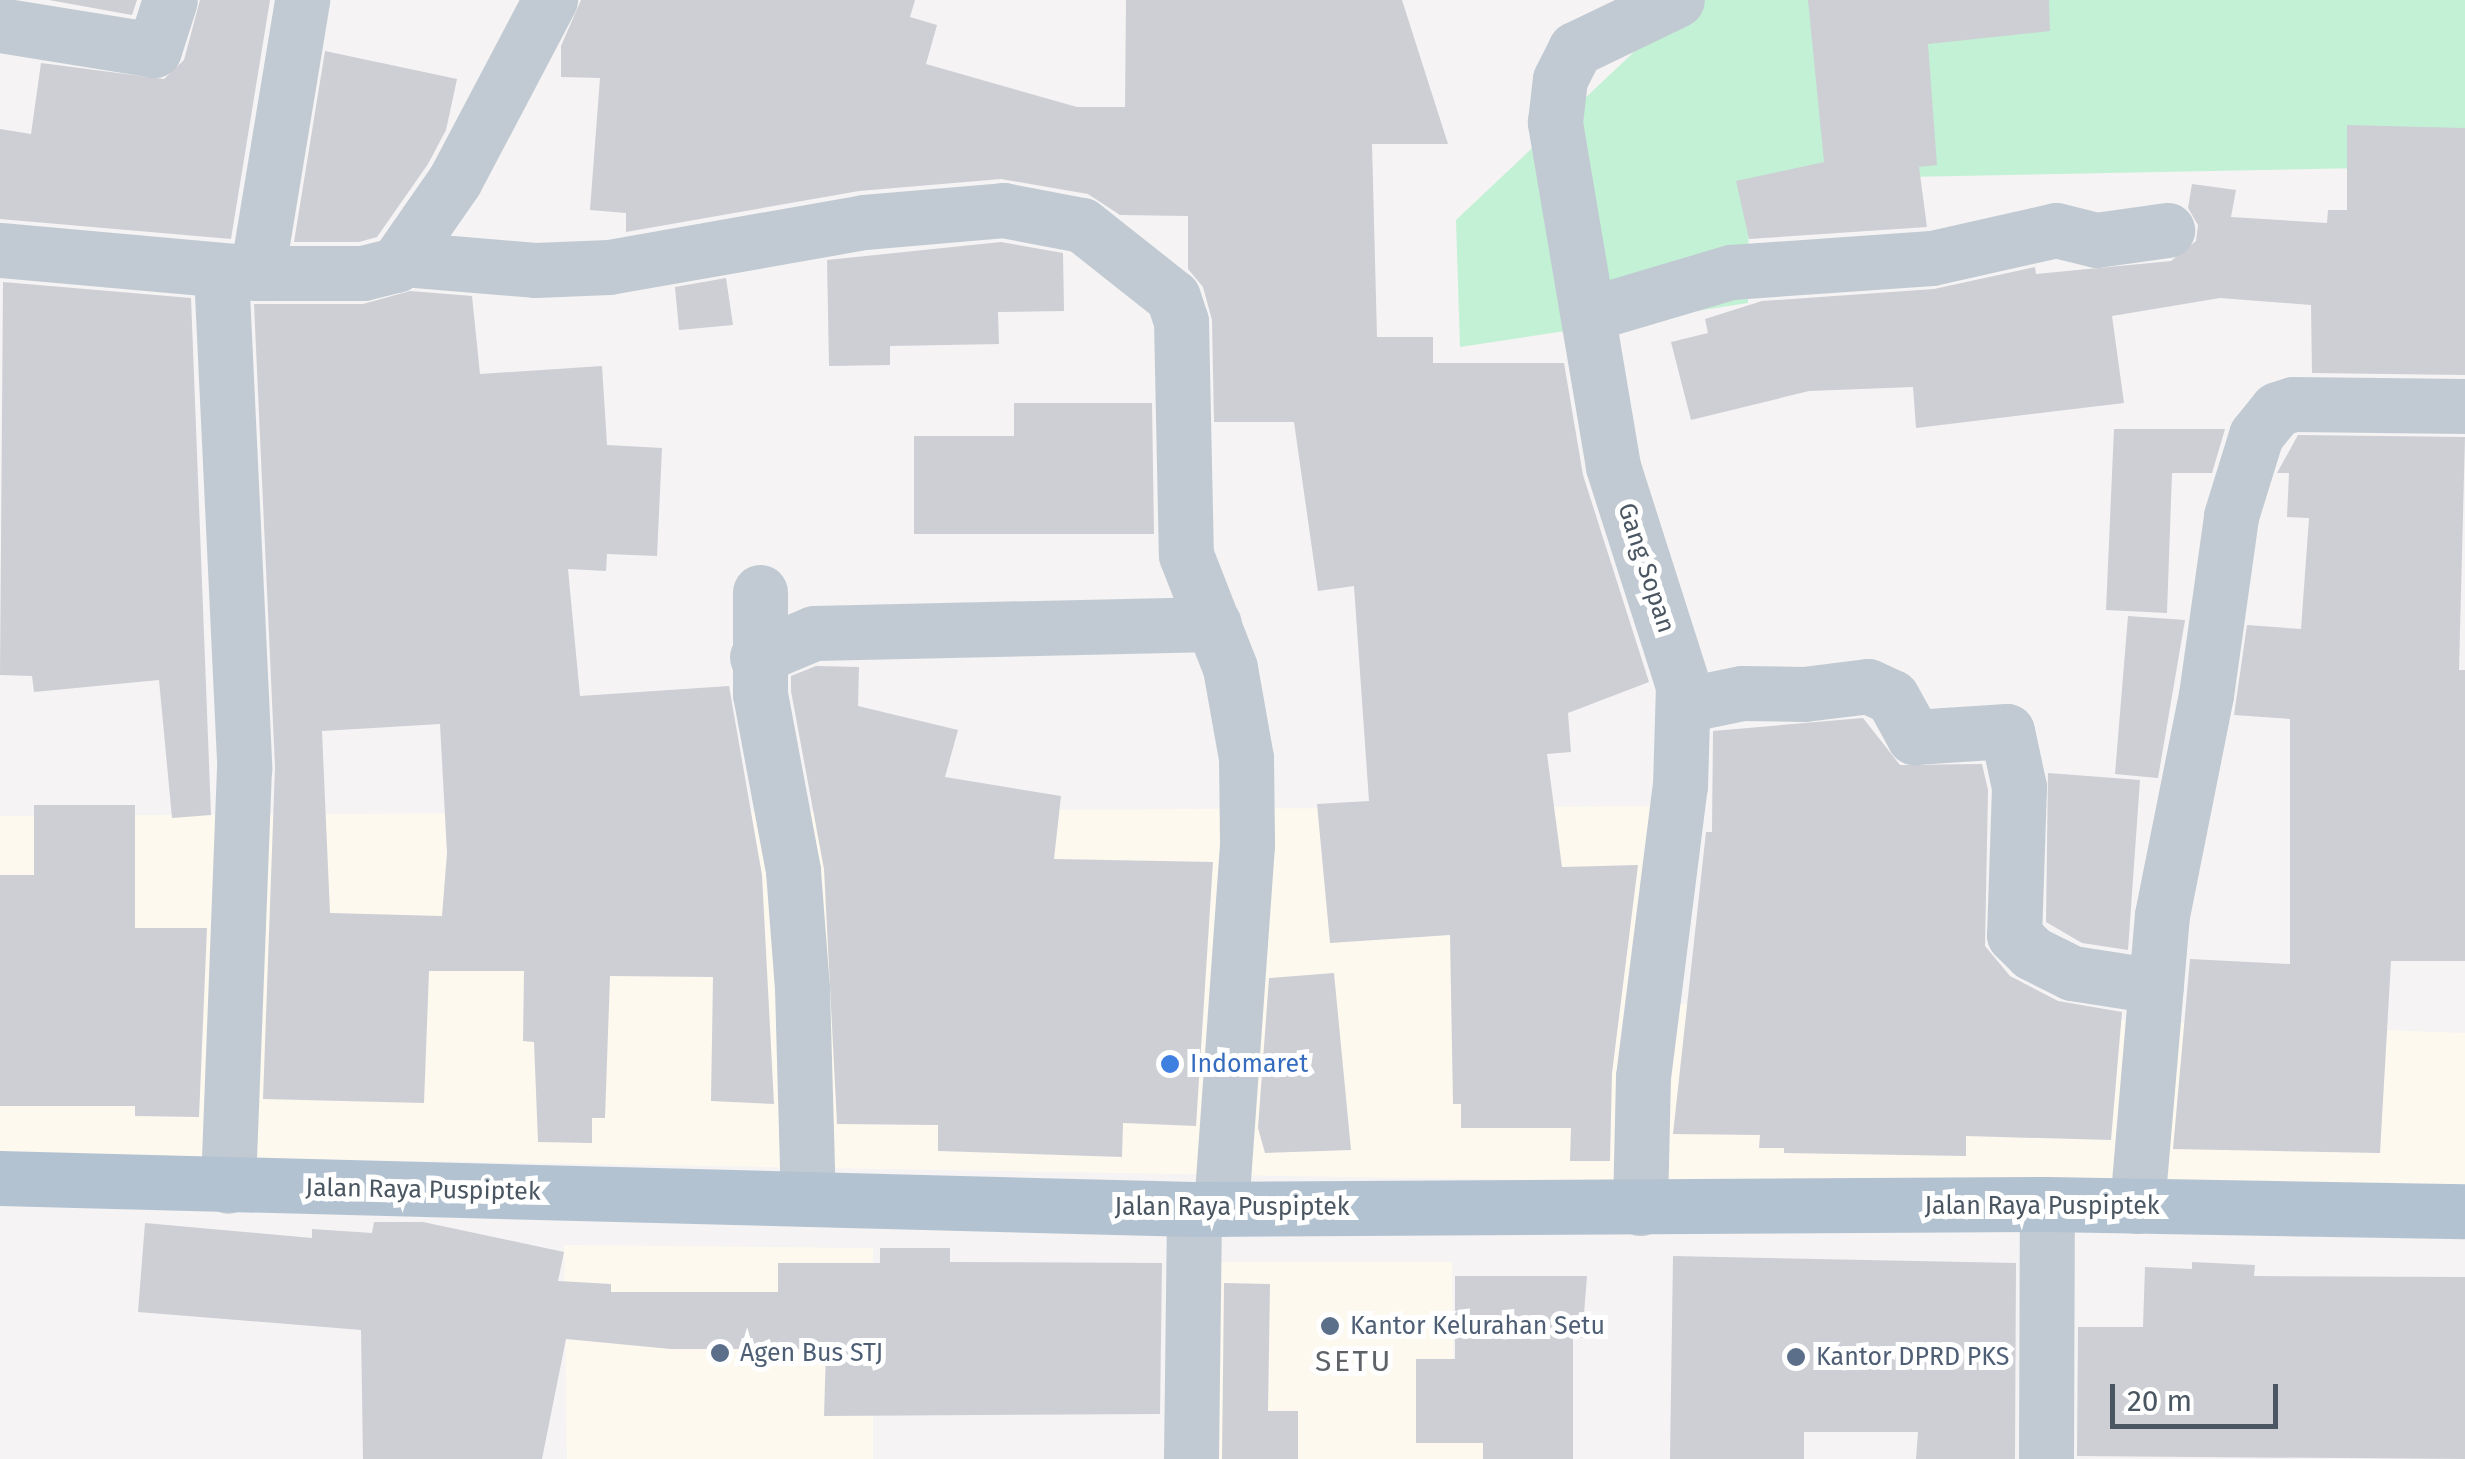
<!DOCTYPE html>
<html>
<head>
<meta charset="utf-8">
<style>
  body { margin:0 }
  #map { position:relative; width:2465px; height:1459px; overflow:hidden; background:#f5f3f3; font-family:"Fira Sans",sans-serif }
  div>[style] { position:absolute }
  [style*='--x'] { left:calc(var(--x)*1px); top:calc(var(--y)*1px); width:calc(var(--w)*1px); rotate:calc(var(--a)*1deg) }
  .commercial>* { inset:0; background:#fdf9ef }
  .green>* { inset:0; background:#c3f1d5 }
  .building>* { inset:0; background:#cdcfd5 }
  .minor>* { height:55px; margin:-27.5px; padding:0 27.5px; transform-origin:27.5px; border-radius:27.5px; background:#c1cad2 }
  .major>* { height:55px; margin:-27.5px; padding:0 27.5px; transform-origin:27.5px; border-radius:27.5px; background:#b3c2d1 }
  .dots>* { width:28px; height:28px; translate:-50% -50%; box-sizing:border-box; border:5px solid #fff; border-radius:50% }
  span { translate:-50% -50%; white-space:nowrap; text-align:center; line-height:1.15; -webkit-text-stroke:10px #fff; paint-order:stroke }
  .street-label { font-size:25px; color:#4a5661 }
  .shop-label { font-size:25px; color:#366cbe }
  .left { translate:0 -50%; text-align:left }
  .service-label { font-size:25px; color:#4e5e75 }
  .quarter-label { font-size:30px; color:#5f6368; letter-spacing:2.5px }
  .scale { position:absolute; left:2110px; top:1384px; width:168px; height:45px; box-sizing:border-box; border:5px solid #4a5661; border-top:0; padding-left:12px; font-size:30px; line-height:35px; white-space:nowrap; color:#4a5661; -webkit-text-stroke:8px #fff; paint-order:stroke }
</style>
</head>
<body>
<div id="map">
  <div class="commercial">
    <i style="clip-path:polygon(1684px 806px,1679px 1004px,2465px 1033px,2465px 1196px,0 1154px,0 816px)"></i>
    <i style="clip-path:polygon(564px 1245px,873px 1248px,873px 1459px,567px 1459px)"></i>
    <i style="clip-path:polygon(1207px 1262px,1452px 1262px,1454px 1390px,1483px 1391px,1484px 1459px,1210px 1459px)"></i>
  </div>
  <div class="green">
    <i style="clip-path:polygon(1689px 0,2465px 0,2465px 166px,1749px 180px,1748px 303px,1460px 347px,1456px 220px)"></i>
  </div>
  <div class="building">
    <i style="clip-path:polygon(49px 0,137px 0,132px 15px)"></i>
    <i style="clip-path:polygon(200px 0,270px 0,231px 239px,0 219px,0 129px,31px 134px,41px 63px,164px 79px,184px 60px)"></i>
    <i style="clip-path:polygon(581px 0,915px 0,910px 17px,937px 25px,926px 64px,1077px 107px,1125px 107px,1126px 0,1402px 0,1448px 144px,1372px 144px,1377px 337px,1433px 337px,1433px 363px,1564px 363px,1583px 475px,1649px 682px,1568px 713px,1571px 752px,1547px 754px,1562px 867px,1638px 865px,1612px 1073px,1610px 1161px,1570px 1161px,1571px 1128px,1461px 1128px,1461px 1104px,1453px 1104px,1450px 935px,1330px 943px,1317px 804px,1369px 801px,1354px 586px,1318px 591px,1294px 422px,1214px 422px,1212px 320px,1203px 287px,1188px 269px,1188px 216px,1120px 215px,1088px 194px,1001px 179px,859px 191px,626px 232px,626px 213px,590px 210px,600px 78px,561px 77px,561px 46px)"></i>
    <i style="clip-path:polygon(1808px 0,2049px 0,2050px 31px,1928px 44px,1937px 165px,1919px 167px,1927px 227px,1749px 239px,1736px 181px,1824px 162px)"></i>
    <i style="clip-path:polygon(325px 51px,457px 79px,446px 130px,428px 164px,377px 237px,359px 242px,294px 242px)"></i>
    <i style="clip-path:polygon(2347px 125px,2465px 128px,2465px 375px,2312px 373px,2311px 305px,2220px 298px,2112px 316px,2124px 403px,1916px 428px,1913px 387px,1809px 391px,1691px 420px,1671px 342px,1708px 333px,1705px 319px,1762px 301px,1934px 289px,2035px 267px,2036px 274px,2171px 261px,2196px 241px,2198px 225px,2188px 208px,2192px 184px,2236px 190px,2231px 217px,2327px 223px,2328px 210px,2347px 210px)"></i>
    <i style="clip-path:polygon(1001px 242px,1063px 253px,1064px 311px,998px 312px,999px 344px,890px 346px,890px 365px,829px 366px,827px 260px)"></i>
    <i style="clip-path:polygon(726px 278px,733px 325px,679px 330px,675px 287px)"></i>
    <i style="clip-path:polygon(3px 282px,191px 298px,211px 815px,172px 818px,159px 680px,34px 692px,32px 676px,0 675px)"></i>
    <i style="clip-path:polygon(evenodd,410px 291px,472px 296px,480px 374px,602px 366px,607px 445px,662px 448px,657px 556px,607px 554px,606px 571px,568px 569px,580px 696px,729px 686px,762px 875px,774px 1104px,711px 1101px,713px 977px,610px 976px,605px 1118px,592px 1118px,592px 1143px,538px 1142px,534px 1042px,523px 1041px,524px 971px,429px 971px,424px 1103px,263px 1099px,275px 767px,254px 304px,363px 304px,410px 291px,440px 724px,447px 853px,442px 916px,330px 913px,322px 731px,440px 724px)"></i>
    <i style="clip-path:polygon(1014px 403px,1152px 403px,1154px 534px,914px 534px,914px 436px,1014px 436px)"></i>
    <i style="clip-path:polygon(2114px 429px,2225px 429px,2212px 473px,2172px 473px,2167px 613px,2106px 610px)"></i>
    <i style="clip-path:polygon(2298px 435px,2465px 437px,2459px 670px,2465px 670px,2465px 961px,2391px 961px,2380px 1153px,2173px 1149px,2190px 959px,2290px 964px,2290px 719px,2234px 715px,2247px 625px,2301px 629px,2309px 518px,2287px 517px,2289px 473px,2277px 473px)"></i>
    <i style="clip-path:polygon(2128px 616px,2185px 620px,2158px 778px,2115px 774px)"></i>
    <i style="clip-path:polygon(816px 666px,859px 667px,858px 706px,958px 730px,945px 777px,1061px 796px,1054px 859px,1213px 862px,1196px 1126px,1123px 1123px,1122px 1157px,938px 1151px,938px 1125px,837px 1124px,824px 869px,791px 691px,791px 676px)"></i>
    <i style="clip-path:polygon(1863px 718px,1900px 765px,1982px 764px,1988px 790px,1985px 946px,2010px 976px,2058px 1001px,2122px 1012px,2111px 1140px,1966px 1136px,1966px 1156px,1784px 1153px,1784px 1148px,1759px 1148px,1760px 1135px,1673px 1134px,1706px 832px,1712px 832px,1713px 731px)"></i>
    <i style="clip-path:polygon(2048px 773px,2140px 780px,2128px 950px,2082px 943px,2046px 922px)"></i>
    <i style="clip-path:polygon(34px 805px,135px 805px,135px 928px,207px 928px,199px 1117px,135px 1116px,135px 1106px,0 1106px,0 875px,34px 875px)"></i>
    <i style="clip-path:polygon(1334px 973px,1351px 1150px,1265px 1153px,1258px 1128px,1269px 978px)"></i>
    <i style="clip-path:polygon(374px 1222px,423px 1222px,564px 1252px,558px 1281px,611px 1284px,611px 1292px,778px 1292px,778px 1263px,880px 1263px,880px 1248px,950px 1248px,950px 1262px,1162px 1263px,1160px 1414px,824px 1416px,826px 1349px,671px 1349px,566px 1339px,542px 1459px,363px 1459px,361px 1330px,138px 1312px,145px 1223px,312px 1238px,312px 1229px,372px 1233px)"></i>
    <i style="clip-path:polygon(1673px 1256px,2016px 1263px,2015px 1459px,1916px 1459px,1918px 1432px,1804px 1432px,1804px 1459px,1670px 1459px)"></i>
    <i style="clip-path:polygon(2192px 1262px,2255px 1265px,2254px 1276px,2465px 1277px,2465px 1459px,2077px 1456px,2078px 1327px,2143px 1327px,2145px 1267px,2192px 1269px)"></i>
    <i style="clip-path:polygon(1455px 1276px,1587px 1276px,1582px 1338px,1573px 1338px,1573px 1459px,1483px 1459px,1483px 1443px,1416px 1443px,1416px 1359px,1455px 1359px)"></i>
    <i style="clip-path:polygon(1224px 1283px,1270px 1284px,1268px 1411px,1298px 1411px,1298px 1459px,1222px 1459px)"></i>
  </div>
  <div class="minor">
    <i style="--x:0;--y:25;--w:156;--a:9.2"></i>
    <i style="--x:154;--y:50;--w:52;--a:-72.3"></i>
    <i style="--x:0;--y:250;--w:258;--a:5.1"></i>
    <i style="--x:257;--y:273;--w:106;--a:0"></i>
    <i style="--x:363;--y:273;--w:34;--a:-14"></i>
    <i style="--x:396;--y:265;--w:103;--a:-55.2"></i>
    <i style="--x:455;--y:180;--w:204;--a:-62.2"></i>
    <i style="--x:404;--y:259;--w:131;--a:4.8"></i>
    <i style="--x:535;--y:270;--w:74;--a:-2.3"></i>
    <i style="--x:609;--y:267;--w:259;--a:-10"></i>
    <i style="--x:864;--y:222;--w:140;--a:-4.9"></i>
    <i style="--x:1003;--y:210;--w:80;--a:10.8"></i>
    <i style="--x:1082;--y:225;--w:116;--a:38.4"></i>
    <i style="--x:1173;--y:297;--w:25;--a:72"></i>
    <i style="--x:1181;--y:321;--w:234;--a:88.8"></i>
    <i style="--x:1186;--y:555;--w:121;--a:68.7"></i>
    <i style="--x:1230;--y:668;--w:91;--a:79.9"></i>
    <i style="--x:1246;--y:758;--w:87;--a:89.3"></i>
    <i style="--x:1247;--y:845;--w:365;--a:94.1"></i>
    <i style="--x:221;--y:272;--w:497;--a:87.3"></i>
    <i style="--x:244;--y:768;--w:418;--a:92.2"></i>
    <i style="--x:257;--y:273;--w:277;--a:-80.6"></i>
    <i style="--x:1589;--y:314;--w:148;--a:-16.5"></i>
    <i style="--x:1731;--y:272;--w:201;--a:-4"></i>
    <i style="--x:1932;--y:258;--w:127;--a:-12.7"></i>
    <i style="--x:2056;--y:230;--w:41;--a:14"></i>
    <i style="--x:2096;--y:240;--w:72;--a:-8"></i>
    <i style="--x:760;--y:592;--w:102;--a:90"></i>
    <i style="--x:760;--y:694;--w:180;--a:79.4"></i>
    <i style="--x:793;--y:871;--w:117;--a:85.6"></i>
    <i style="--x:802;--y:988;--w:211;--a:88.4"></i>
    <i style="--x:757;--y:657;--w:62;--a:-22.8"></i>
    <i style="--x:814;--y:633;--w:400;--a:-1.3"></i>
    <i style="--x:1684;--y:705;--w:59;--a:-11.7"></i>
    <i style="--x:1742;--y:693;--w:62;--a:0.9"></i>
    <i style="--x:1804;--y:694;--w:64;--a:-7.1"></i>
    <i style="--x:1868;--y:686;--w:26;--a:25"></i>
    <i style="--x:1892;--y:697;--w:46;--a:61.2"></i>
    <i style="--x:1914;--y:737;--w:93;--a:-3.7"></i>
    <i style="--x:2007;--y:731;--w:57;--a:77.9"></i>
    <i style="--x:2019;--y:787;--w:148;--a:91.9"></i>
    <i style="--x:2014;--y:935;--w:25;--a:45"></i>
    <i style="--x:2032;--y:953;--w:45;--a:26.6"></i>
    <i style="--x:2072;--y:973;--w:85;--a:8.8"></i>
    <i style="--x:2137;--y:1206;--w:292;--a:-85.1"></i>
    <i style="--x:2162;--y:915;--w:224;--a:-78.7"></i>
    <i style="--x:2206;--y:695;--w:181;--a:-82"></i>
    <i style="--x:2231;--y:516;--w:85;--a:-72.8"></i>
    <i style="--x:2256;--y:435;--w:33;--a:-51"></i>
    <i style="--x:2277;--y:409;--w:17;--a:-17"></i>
    <i style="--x:2293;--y:404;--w:172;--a:0.7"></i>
    <i style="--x:1640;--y:1208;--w:131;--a:-88.7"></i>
    <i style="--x:1643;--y:1077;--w:293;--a:-82.8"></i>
    <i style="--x:1680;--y:786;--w:100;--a:-88.3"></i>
    <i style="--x:1683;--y:686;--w:231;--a:-107.7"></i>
    <i style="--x:1613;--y:466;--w:349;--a:-99.6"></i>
    <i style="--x:1555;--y:122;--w:43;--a:-83.4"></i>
    <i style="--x:1560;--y:79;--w:34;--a:-63"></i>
    <i style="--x:1575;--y:49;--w:113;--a:-25.7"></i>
    <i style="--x:1191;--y:1459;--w:250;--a:-89.3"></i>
    <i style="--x:2046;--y:1459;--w:255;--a:-89.8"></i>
  </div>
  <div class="major">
    <i style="--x:0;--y:1178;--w:1194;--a:1.49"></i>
    <i style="--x:1194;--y:1209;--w:853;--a:-0.34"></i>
    <i style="--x:2047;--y:1204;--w:418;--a:1"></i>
  </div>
  <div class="dots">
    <i style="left:1170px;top:1064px;background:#3f7fe0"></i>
    <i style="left:1330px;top:1326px;background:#5c6f8a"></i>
    <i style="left:720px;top:1353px;background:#5c6f8a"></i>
    <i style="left:1796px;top:1357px;background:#5c6f8a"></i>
  </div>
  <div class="street-label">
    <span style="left:1646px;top:568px;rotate:72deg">Gang Sopan</span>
    <span style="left:423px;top:1190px;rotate:1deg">Jalan Raya Puspiptek</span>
    <span style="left:2042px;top:1206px">Jalan Raya Puspiptek</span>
    <span style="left:1232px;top:1207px">Jalan Raya Puspiptek</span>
  </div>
  <div class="shop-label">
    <span class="left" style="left:1190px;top:1064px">Indomaret</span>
  </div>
  <div class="service-label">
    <span class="left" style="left:1350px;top:1326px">Kantor Kelurahan Setu</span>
    <span class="left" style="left:740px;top:1353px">Agen Bus STJ</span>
    <span class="left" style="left:1816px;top:1357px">Kantor DPRD PKS</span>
  </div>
  <div class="quarter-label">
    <span style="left:1354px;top:1361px">SETU</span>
  </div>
  <div class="scale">20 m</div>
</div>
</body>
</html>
